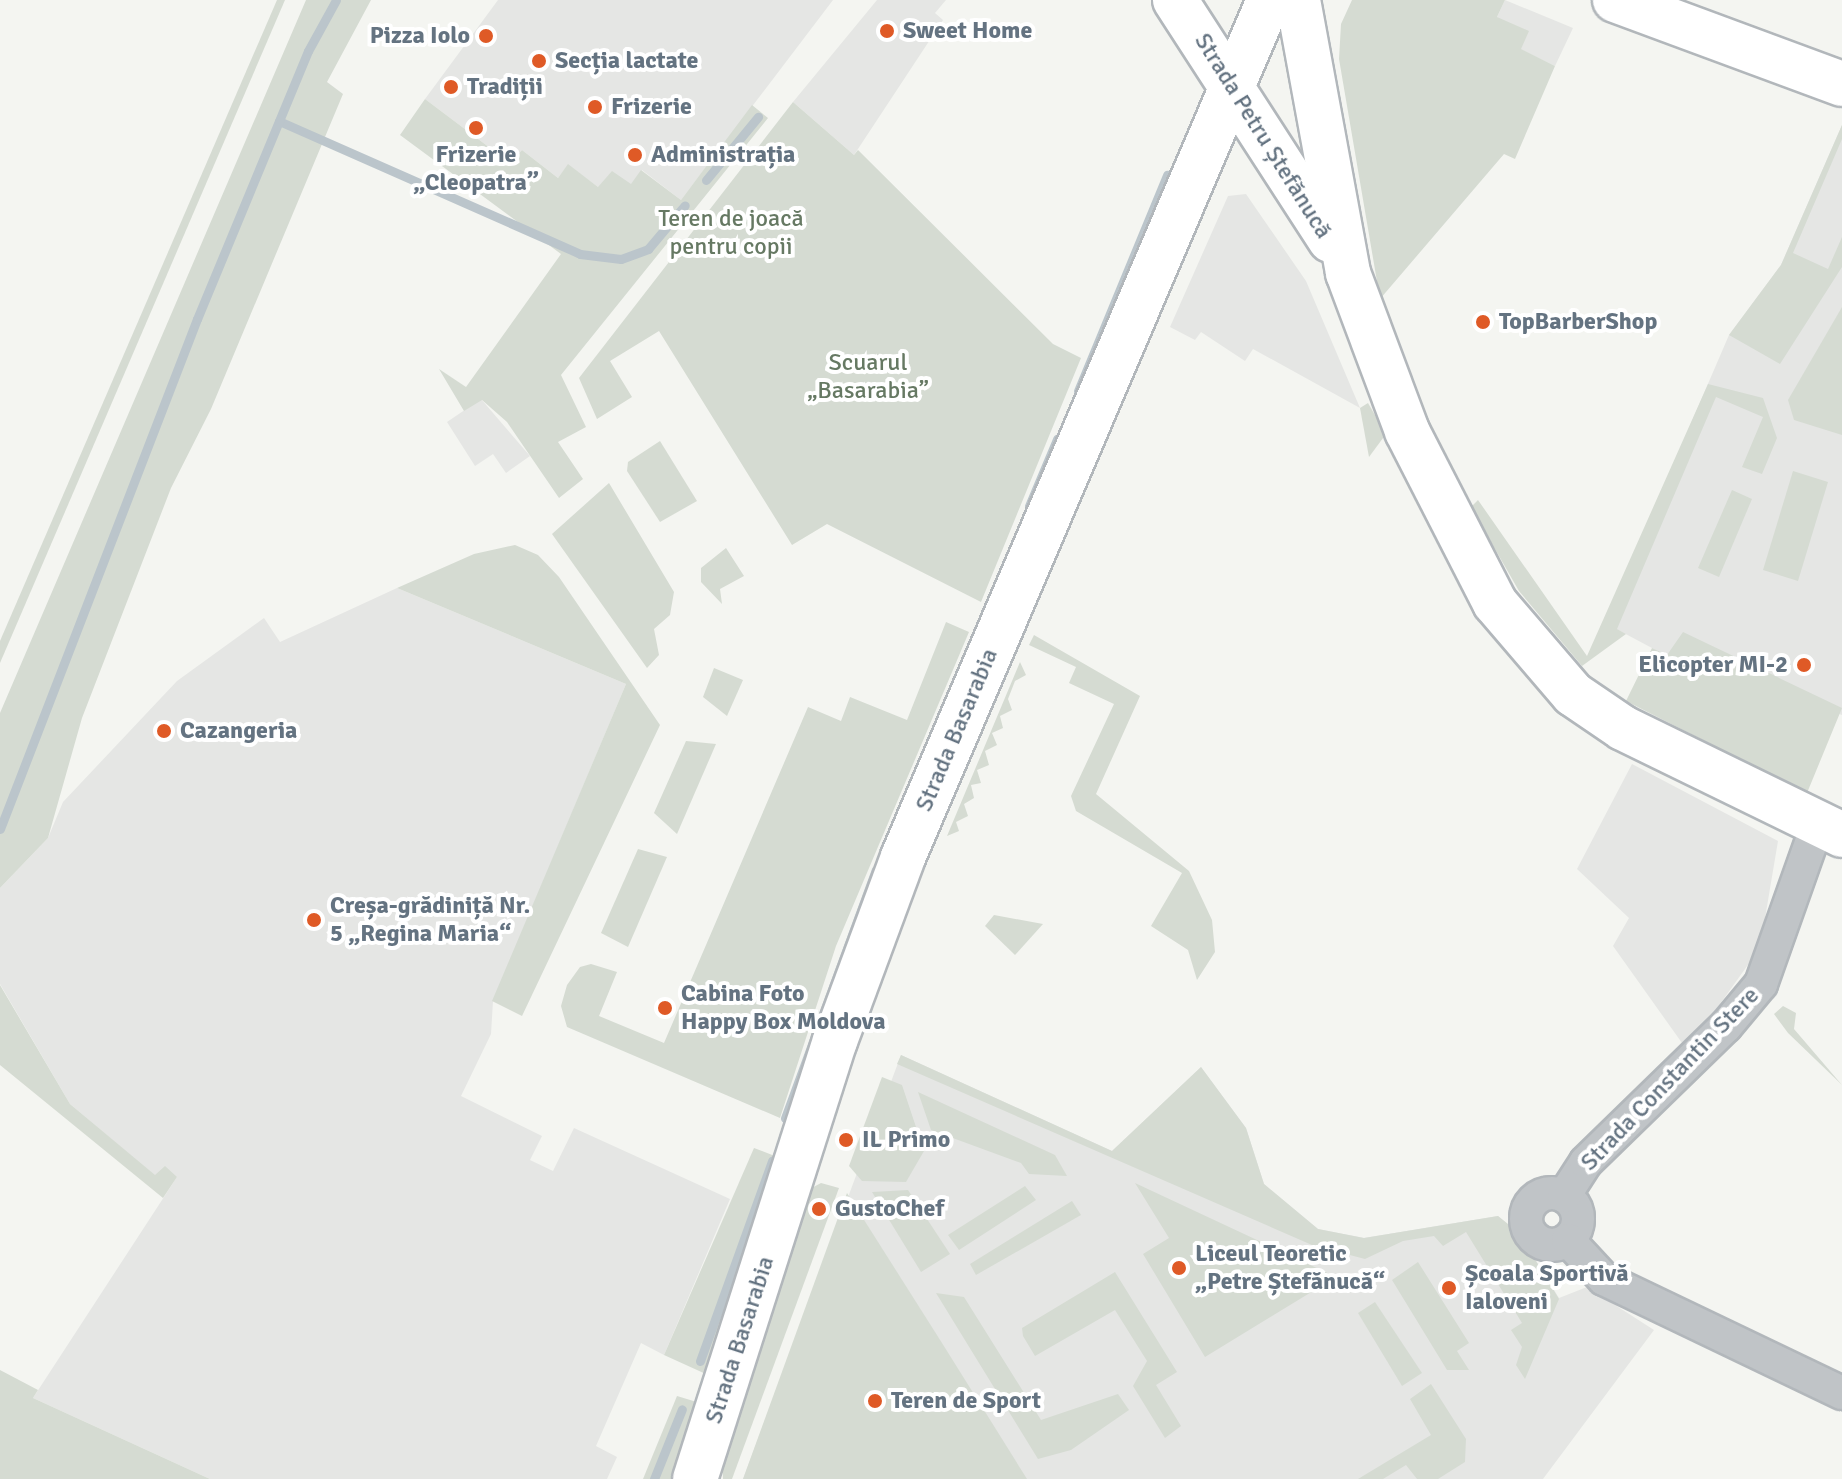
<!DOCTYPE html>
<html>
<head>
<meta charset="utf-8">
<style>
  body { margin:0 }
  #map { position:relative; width:1842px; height:1479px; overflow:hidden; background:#f4f5f1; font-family:Signika,sans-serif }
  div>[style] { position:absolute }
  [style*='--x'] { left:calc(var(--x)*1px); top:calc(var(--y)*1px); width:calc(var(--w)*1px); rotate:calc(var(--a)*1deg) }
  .built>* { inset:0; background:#e5e6e4 }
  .green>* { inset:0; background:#d5dbd2 }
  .stream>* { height:9px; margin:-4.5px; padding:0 4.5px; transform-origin:4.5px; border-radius:4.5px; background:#bbc5cb }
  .roads { filter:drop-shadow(2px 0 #b2b7bb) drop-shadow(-2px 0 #b2b7bb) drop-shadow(0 2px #b2b7bb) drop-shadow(0 -2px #b2b7bb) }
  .street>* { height:32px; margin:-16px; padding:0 16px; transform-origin:16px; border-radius:16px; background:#c0c4c7 }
  .street>.ring { margin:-16px; padding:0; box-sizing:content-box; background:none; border:32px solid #c0c4c7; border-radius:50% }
  .secondary>* { height:44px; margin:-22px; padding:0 22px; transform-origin:22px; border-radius:22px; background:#fff }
  .dots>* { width:22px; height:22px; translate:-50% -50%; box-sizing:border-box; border:4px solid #fff; border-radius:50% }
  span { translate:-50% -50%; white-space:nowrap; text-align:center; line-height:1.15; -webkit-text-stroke:8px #fff; paint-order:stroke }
  .poi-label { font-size:24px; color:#647381; font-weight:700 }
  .left { translate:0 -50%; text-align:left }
  .right { translate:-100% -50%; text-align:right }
  .street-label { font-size:24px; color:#647381 }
  .park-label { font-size:24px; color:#667963 }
</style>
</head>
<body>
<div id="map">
  <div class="built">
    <i style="clip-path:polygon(498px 0,833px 0,681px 200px,642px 170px,631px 185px,598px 187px,568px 165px,558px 178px,522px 150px,510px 163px,425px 99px)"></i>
    <i style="clip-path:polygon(877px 0,946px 0,935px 13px,943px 20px,854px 155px,793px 102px)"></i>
    <i style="clip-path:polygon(1505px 0,1573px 28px,1555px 66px,1520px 49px,1497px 17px)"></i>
    <i style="clip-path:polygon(1842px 125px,1842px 715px,1667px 656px,1605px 623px,1729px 335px,1781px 265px)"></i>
    <i style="clip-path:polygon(1246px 194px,1306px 281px,1360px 408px,1253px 349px,1245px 361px,1201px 332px,1195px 340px,1170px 327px,1228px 196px)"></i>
    <i style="clip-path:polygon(481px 399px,530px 456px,506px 473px,493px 454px,475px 466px,447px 422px)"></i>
    <i style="clip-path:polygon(397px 588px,626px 684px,493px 1001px,491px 1034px,461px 1096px,542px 1136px,530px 1160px,553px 1171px,574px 1128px,730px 1199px,664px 1355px,641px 1343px,596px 1446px,617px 1457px,607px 1479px,210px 1479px,33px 1398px,177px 1177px,155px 1176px,70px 1104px,0 984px,0 888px,48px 838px,63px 802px,177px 681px,264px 618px,280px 642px)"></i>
    <i style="clip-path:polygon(1632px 764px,1778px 841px,1760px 948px,1687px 1050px,1613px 946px,1629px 918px,1577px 869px)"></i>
    <i style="clip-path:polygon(901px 1055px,1112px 1151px,1201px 1067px,1246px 1128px,1264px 1184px,1318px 1229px,1364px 1238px,1498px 1216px,1519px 1233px,1559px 1298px,1587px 1287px,1654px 1330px,1543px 1479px,743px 1479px)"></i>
  </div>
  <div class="green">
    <i style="clip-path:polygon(277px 0,285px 0,0 663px,0 641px)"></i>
    <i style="clip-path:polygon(306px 0,371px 0,327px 82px,343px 94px,211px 409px,171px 488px,82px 718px,48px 838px,0 888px,0 713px)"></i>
    <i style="clip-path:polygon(1352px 0,1505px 0,1497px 17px,1529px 31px,1521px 49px,1555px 66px,1515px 159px,1504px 154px,1380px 299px,1339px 59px,1341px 24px)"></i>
    <i style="clip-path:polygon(425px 99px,510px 163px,522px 150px,558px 178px,568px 164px,598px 187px,612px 171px,631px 184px,641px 170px,681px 200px,752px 105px,768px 118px,561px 375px,586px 427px,558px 442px,583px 479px,559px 498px,507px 422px,482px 400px,464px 411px,439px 369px,466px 387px,561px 254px,400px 135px)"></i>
    <i style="clip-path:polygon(793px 102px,854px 155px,858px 150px,1053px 344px,1081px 358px,981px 602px,827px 524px,792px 545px,659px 331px,610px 361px,632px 397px,597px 419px,579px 378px)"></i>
    <i style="clip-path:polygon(1842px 125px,1842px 139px,1793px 253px,1828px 269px,1842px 237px,1842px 267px,1780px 364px,1729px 335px,1781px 265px)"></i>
    <i style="clip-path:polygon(1842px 307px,1842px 435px,1794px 420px,1788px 400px)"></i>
    <i style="clip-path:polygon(1708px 384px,1763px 398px,1777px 438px,1762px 474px,1742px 467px,1763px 417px,1716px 397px,1617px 629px,1626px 634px,1582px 666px,1519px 591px,1471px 507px,1478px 500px,1587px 656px)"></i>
    <i style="clip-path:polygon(1368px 403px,1386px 434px,1369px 457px,1360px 408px)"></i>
    <i style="clip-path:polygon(660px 441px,697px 501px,660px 522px,627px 471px,628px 462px)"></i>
    <i style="clip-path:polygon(1793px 471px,1828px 482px,1798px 581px,1763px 570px)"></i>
    <i style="clip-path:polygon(609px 483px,674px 592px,670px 615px,654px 629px,659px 655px,647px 668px,552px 534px)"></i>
    <i style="clip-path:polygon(1732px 490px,1752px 499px,1719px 577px,1698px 568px)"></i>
    <i style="clip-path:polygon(515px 545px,538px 555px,559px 577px,660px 725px,522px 1016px,492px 1001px,626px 684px,397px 588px,474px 554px)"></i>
    <i style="clip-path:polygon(726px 548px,744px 576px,720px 589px,722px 604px,701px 582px,701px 568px)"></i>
    <i style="clip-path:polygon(946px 622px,969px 632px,836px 946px,780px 1118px,567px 1027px,561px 1006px,567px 985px,580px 967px,591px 964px,617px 972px,599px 1016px,664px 1043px,808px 707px,841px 721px,850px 697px,907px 720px)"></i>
    <i style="clip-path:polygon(1683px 632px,1842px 708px,1807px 793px,1626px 701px,1652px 648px,1667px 655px)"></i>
    <i style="clip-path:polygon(1034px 635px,1140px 696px,1096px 794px,1189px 871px,1212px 920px,1215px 952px,1197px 980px,1188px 950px,1151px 926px,1182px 873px,1076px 811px,1071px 796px,1114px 704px,1069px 683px,1076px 667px,1029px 645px)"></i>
    <i style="clip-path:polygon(1020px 662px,1026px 675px,1015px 681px,1008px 699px,1012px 710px,1000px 716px,1003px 728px,992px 733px,997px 745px,985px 751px,989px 765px,977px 770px,981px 783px,971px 785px,974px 798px,964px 804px,968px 816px,956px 822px,959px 831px,947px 836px)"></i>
    <i style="clip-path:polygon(714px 668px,743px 680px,727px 716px,703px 697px)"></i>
    <i style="clip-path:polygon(686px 741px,716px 744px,677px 834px,654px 813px)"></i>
    <i style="clip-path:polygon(638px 849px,667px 857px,628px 947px,601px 933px)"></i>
    <i style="clip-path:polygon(994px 915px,1043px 924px,1015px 955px,985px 926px)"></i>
    <i style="clip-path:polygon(0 985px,70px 1104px,155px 1175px,165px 1166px,177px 1177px,163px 1198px,0 1065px)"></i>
    <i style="clip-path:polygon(1783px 1006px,1796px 1013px,1794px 1029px,1842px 1085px,1788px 1033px,1774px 1014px)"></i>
    <i style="clip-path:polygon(901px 1055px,1112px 1151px,1201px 1067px,1246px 1128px,1264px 1184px,1318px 1229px,1364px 1238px,1498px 1216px,1519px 1233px,1559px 1299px,1525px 1379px,1516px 1365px,1522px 1347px,1511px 1330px,1522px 1323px,1466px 1232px,1443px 1246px,1434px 1236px,1403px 1241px,1365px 1259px,1312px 1245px,897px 1064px)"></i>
    <i style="clip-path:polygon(882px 1077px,902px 1085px,924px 1151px,906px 1182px,862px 1181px,849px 1166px)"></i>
    <i style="clip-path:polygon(918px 1092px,1055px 1155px,1067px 1176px,1029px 1174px,1021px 1163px,931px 1130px)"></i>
    <i style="clip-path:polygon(754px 1148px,780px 1158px,708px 1375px,664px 1355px)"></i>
    <i style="clip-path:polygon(821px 1183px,839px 1188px,732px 1479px,723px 1479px,722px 1453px,806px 1191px)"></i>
    <i style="clip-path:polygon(1135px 1183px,1336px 1277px,1205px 1357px,1143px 1254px,1169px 1238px)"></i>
    <i style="clip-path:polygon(1025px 1186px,1036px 1200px,959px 1250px,948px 1235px)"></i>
    <i style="clip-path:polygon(908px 1190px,950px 1254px,921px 1272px,872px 1192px)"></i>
    <i style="clip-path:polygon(847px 1193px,942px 1343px,1027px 1479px,743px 1479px)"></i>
    <i style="clip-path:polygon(1072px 1201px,1081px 1215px,976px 1275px,970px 1264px)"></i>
    <i style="clip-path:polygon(1418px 1262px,1469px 1343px,1457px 1351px,1469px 1370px,1447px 1370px,1392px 1280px)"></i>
    <i style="clip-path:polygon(1115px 1272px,1177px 1372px,1156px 1385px,1181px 1426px,1165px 1438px,1133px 1386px,1147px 1361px,1115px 1310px,1035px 1356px,1023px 1336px,1022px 1328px)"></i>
    <i style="clip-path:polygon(936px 1293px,964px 1297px,1041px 1420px,1118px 1394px,1129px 1410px,1071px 1450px,1038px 1459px)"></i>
    <i style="clip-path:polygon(1375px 1302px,1422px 1373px,1402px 1386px,1358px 1313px)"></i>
    <i style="clip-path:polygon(0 1370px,38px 1390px,33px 1398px,210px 1479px,0 1479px)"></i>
    <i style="clip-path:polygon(1431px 1384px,1466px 1439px,1465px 1462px,1438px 1479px,1417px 1479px,1406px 1465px,1383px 1479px,1358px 1479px,1431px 1435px,1410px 1399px)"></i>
    <i style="clip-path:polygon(677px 1396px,700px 1403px,677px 1479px,643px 1479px)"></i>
  </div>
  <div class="stream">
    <i style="--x:279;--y:121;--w:329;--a:23.8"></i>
    <i style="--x:580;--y:254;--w:41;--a:7"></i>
    <i style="--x:621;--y:259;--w:29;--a:-20"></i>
    <i style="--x:648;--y:249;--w:57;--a:-49.9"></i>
    <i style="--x:706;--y:180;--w:82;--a:-50.5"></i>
    <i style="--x:1078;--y:391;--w:234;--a:-67.6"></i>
    <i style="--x:1029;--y:506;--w:73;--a:-67.3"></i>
    <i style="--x:0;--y:829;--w:547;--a:-68.88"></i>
    <i style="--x:197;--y:319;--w:290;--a:-67.5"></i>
    <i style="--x:308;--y:51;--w:58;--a:-61.2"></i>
    <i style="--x:785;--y:1118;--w:264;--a:-69.9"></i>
    <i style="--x:700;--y:1361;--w:213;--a:-70.2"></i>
    <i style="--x:654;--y:1479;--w:75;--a:-68.2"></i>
  </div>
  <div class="roads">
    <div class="street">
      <i class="ring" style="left:1526px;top:1193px;width:20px;height:20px"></i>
      <i style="--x:1564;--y:1196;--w:40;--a:-57.1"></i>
      <i style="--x:1586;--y:1162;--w:195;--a:-44.2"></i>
      <i style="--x:1726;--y:1026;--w:55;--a:-50.2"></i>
      <i style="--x:1761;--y:984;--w:171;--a:-70.5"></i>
      <i style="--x:1568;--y:1240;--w:53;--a:47.3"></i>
      <i style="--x:1604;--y:1279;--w:264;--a:25.6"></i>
    </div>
    <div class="secondary">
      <i style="--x:1175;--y:0;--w:286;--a:57.1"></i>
      <i style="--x:1298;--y:0;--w:278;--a:79.6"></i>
      <i style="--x:1348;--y:273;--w:169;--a:69.5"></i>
      <i style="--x:1407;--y:431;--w:193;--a:62.9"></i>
      <i style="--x:1495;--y:603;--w:120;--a:49.4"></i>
      <i style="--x:1573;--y:694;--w:60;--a:34.2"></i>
      <i style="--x:1623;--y:728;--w:244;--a:26"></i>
      <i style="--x:1615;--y:0;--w:242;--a:20.3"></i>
      <i style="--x:695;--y:1479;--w:460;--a:-72.3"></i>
      <i style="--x:835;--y:1041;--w:196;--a:-69.7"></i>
      <i style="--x:903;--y:857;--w:932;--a:-66.87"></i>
    </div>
  </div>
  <div class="dots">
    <i style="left:887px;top:31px;background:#df5a26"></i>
    <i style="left:486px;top:36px;background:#df5a26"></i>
    <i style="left:539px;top:61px;background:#df5a26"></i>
    <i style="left:451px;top:87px;background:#df5a26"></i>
    <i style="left:595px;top:107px;background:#df5a26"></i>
    <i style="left:476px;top:128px;background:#df5a26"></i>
    <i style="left:635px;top:155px;background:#df5a26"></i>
    <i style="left:1483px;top:322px;background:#df5a26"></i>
    <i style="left:1804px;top:665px;background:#df5a26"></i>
    <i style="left:164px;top:731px;background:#df5a26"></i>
    <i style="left:314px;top:920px;background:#df5a26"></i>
    <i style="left:665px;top:1008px;background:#df5a26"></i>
    <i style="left:846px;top:1140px;background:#df5a26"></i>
    <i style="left:819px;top:1209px;background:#df5a26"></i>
    <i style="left:1179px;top:1268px;background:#df5a26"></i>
    <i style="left:1449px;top:1288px;background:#df5a26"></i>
    <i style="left:875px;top:1401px;background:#df5a26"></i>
  </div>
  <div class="poi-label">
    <span class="left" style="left:903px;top:31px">Sweet Home</span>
    <span class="right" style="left:470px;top:36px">Pizza Iolo</span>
    <span class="left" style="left:555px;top:61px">Secția lactate</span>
    <span class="left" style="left:467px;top:87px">Tradiții</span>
    <span class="left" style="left:611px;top:107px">Frizerie</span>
    <span style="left:476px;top:169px">Frizerie<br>„Cleopatra”</span>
    <span class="left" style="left:651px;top:155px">Administrația</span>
    <span class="left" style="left:1499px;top:322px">TopBarberShop</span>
    <span class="right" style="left:1788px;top:665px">Elicopter MI-2</span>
    <span class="left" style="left:180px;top:731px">Cazangeria</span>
    <span class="left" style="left:330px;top:920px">Creșa-grădiniță Nr.<br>5 „Regina Maria“</span>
    <span class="left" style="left:681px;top:1008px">Cabina Foto<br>Happy Box Moldova</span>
    <span class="left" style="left:862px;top:1140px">IL Primo</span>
    <span class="left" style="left:835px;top:1209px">GustoChef</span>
    <span class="left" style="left:1195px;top:1268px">Liceul Teoretic<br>„Petre Ștefănucă“</span>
    <span class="left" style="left:1465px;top:1288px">Școala Sportivă<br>Ialoveni</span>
    <span class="left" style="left:891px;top:1401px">Teren de Sport</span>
  </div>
  <div class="street-label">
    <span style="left:1263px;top:136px;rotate:58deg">Strada Petru Ștefănucă</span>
    <span style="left:957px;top:730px;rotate:-67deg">Strada Basarabia</span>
    <span style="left:1670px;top:1079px;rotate:-46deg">Strada Constantin Stere</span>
    <span style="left:740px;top:1340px;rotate:-72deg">Strada Basarabia</span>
  </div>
  <div class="park-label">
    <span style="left:731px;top:233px">Teren de joacă<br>pentru copii</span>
    <span style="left:868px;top:377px">Scuarul<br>„Basarabia”</span>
  </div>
</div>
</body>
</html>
